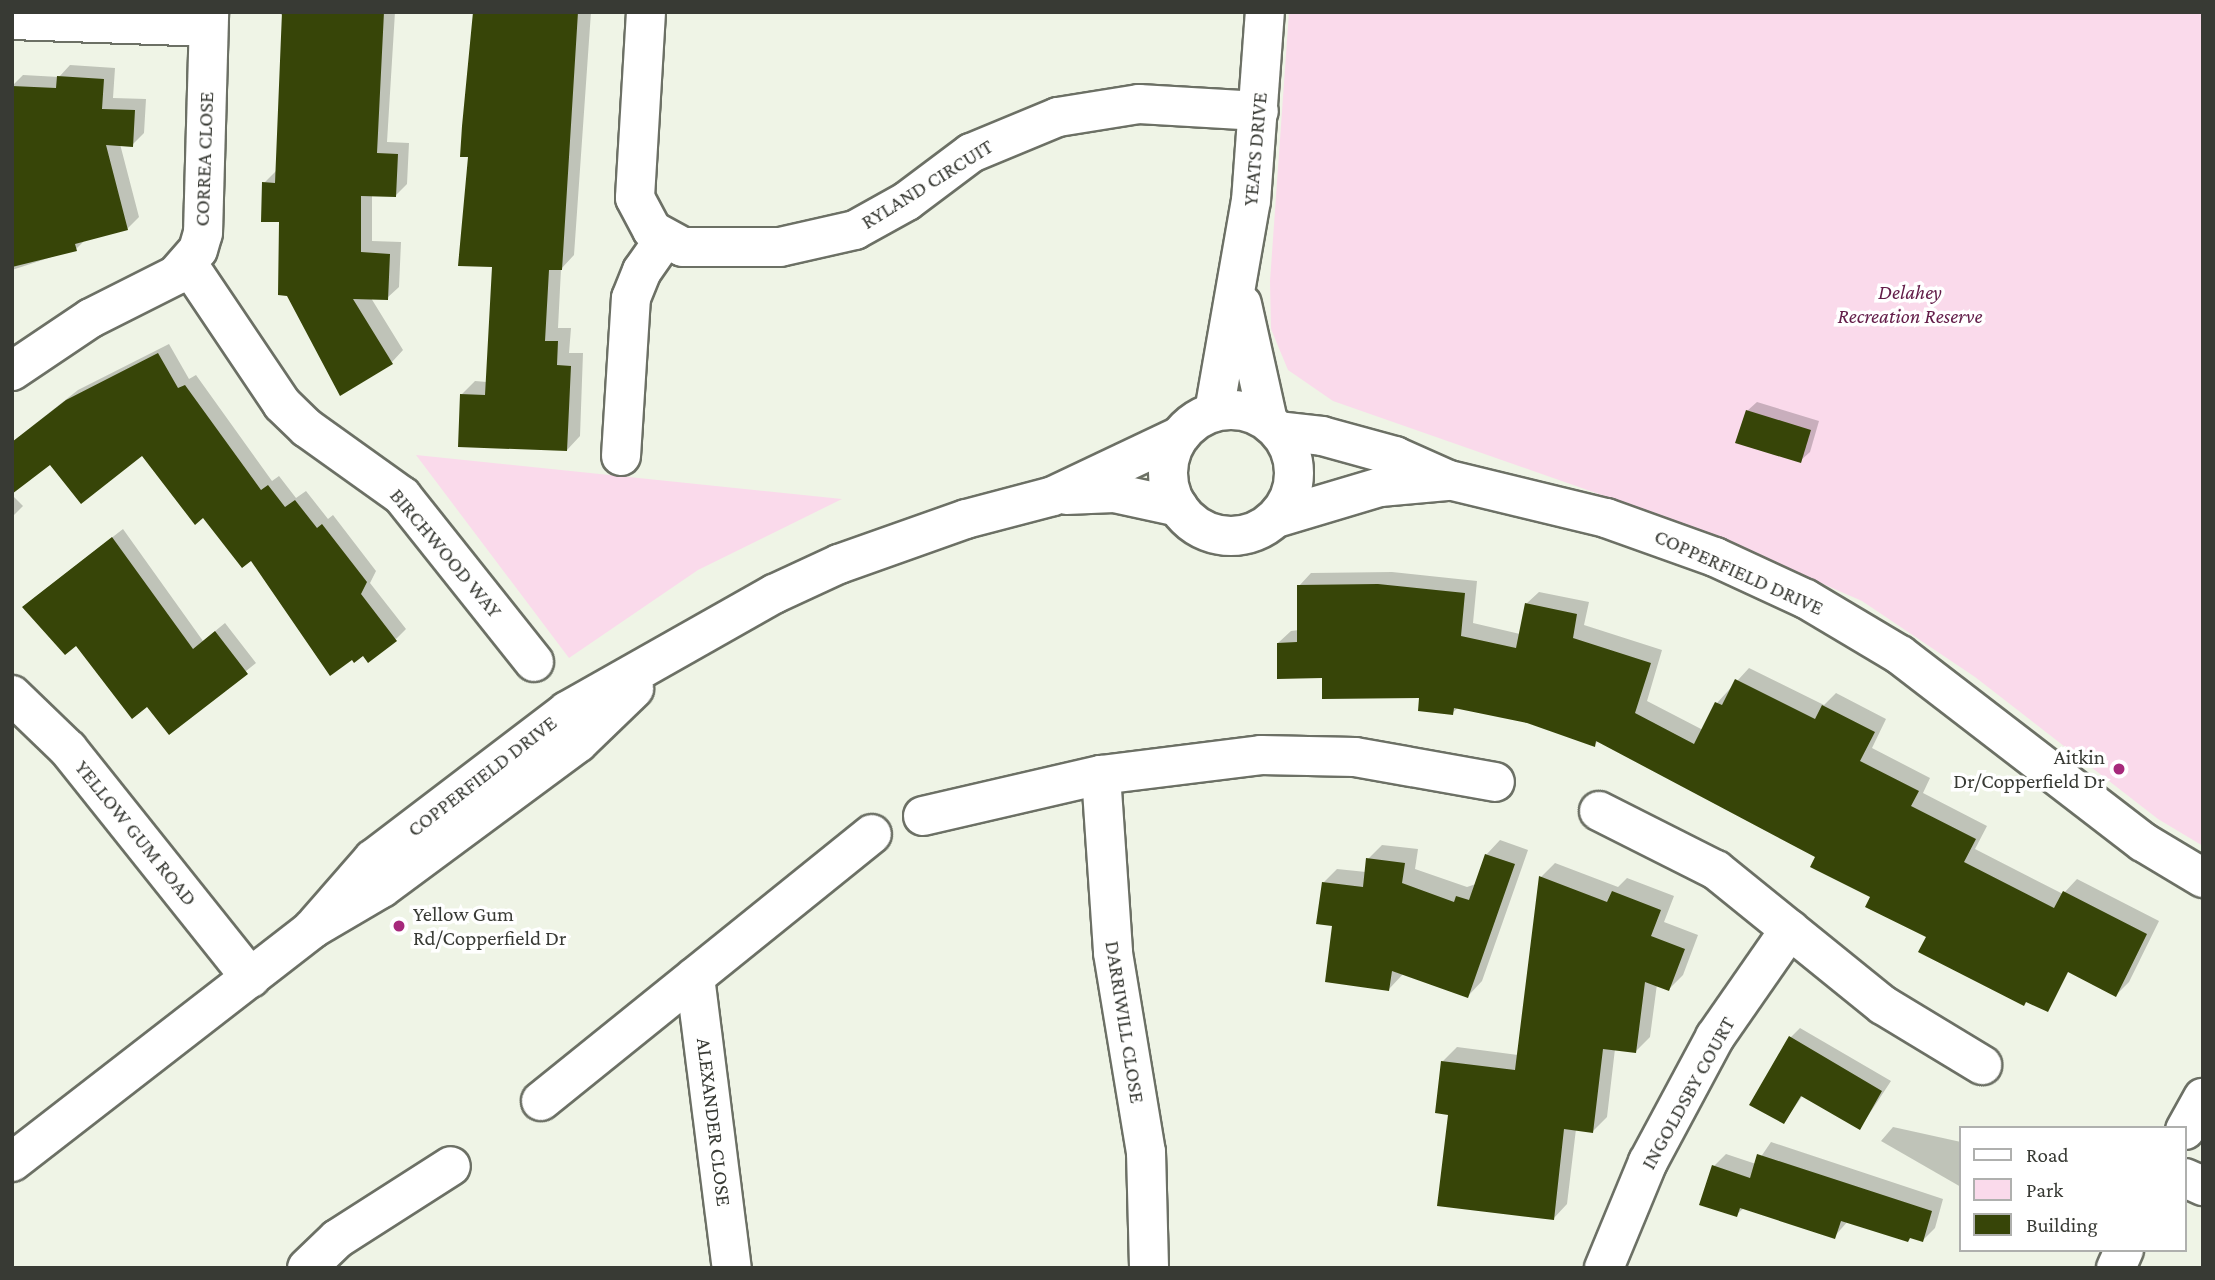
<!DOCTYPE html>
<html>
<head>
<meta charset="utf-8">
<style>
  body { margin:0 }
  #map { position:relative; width:2215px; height:1280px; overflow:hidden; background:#eff4e6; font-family:"Crimson Pro",serif }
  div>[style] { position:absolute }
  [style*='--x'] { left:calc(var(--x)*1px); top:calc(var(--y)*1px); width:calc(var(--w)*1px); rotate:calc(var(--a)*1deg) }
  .green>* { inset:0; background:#fadaeb }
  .shadow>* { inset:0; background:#0003 }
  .building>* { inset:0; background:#374508 }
  .roads { filter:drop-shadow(2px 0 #6c7065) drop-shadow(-2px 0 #6c7065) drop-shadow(0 2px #6c7065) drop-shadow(0 -2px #6c7065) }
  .minor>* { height:38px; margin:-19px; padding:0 19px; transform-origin:19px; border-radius:19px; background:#fff }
  .minor>.ring { margin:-19px; padding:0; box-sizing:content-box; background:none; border:38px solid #fff; border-radius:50% }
  .dots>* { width:19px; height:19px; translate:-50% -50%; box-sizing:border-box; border:4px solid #fff; border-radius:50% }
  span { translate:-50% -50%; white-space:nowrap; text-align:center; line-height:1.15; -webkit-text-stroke:7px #fff; paint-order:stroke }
  .street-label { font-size:21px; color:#383a34 }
  .park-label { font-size:21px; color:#621c48; font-style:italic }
  .poi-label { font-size:21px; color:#383a34 }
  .right { translate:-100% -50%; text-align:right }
  .left { translate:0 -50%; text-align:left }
  .frame { position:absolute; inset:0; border:14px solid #383a34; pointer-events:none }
  .legend { position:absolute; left:1959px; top:1126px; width:228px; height:126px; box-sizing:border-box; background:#fff; border:2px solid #afb0ae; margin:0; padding:9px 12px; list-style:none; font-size:21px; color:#383a34 }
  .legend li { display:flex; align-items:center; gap:14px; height:35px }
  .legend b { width:35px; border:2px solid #afb0ae }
</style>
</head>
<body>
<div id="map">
  <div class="green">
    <i style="clip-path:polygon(1289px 12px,2203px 12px,2203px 846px,2158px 819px,1975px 677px,1862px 601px,1693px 527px,1333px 401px,1288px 370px,1271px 329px,1270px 281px)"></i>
    <i style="clip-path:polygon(416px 455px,842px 499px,698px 570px,569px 658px)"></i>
  </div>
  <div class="shadow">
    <i style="clip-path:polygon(278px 12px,395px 12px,387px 142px,409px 143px,407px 184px,395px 196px,372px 195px,372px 241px,401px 242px,399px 287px,387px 298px,371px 298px,403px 350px,392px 362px,281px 221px,264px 183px,276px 171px,284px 17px)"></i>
    <i style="clip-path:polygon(474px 12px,591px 12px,574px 255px,561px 269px,558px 328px,571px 328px,569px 353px,583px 353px,580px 436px,567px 450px,462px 394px,475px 381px,487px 382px,494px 265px,469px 155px,462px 155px)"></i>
    <i style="clip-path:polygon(70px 65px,115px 68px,113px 98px,146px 99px,144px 133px,132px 145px,120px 144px,139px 217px,127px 229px,85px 240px,76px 249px,12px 270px,12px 86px,23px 75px,59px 77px)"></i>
    <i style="clip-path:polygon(169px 344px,189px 379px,196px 375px,272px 481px,279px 476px,296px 498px,306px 491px,328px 519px,333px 515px,376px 571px,370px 583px,406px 629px,396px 639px,251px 559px,142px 454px,50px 462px,12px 442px,78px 390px)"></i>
    <i style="clip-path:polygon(1757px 402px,1819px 421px,1810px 452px,1800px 461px,1747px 411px)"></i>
    <i style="clip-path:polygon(12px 495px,23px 506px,12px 517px)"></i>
    <i style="clip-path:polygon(123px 529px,203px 641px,225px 623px,256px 663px,169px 733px,147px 705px,77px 644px,34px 598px)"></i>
    <i style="clip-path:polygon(1392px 572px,1477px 581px,1473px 623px,1520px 634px,1526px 604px,1539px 592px,1589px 602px,1584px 625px,1662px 650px,1647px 701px,1703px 730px,1717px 703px,1749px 668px,1824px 705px,1836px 693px,1886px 719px,1872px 748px,1930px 778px,1923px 793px,1987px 826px,1975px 849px,2063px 894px,2077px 879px,2159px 921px,2129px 982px,2116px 995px,2052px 962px,1928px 936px,1818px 856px,1599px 740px,1594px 745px,1527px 721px,1459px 707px,1452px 713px,1421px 696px,1324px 677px,1278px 643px,1291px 631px,1299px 630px,1299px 586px,1311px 573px)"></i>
    <i style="clip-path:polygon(1500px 840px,1528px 850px,1482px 981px,1468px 996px,1404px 973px,1389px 989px,1334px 925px,1323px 883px,1337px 869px,1366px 872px,1368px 859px,1382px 845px,1418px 849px,1415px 869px,1467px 887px,1476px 884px,1486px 855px)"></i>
    <i style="clip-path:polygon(1555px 863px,1618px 887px,1627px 878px,1674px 896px,1664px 922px,1698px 935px,1683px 975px,1669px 989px,1657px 984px,1650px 1037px,1636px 1051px,1615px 1049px,1607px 1117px,1593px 1131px,1576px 1129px,1567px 1204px,1553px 1219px,1450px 1113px,1442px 1062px,1457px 1047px,1518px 1055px,1541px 877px)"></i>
    <i style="clip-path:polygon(1800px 1028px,1891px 1081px,1860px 1128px,1803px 1095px,1784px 1122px,1791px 1037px)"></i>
    <i style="clip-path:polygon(1893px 1127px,1961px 1142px,1961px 1187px,1881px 1141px)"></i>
    <i style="clip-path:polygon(1771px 1142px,1943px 1199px,1935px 1228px,1923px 1240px,1848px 1221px,1834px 1237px,1744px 1208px,1736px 1215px,1714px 1166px,1726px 1154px,1756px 1164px)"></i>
  </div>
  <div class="building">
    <i style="clip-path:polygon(282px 12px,384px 12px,377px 153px,398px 154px,396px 197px,361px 196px,361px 252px,390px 254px,388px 300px,353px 299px,393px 364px,340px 396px,287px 296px,278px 295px,279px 222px,261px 222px,262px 182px,275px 183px)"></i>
    <i style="clip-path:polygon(473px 12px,578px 12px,562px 270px,549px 270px,545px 341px,558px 341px,557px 365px,571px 366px,567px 451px,458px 447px,460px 394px,485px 395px,492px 267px,458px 266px,468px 157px,460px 157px,462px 126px)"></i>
    <i style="clip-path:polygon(57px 76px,104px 79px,102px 109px,135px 110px,133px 147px,106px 145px,128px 230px,75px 244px,77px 251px,12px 267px,12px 86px,56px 88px)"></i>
    <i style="clip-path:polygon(158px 353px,178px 388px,185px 385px,261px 490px,268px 485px,285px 507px,295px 500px,317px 528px,322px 524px,367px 582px,361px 594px,397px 641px,368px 663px,363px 656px,354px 663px,352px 660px,330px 676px,251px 561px,242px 568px,203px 518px,195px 525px,142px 456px,81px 504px,50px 465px,12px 494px,12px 442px,66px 400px)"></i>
    <i style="clip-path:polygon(1746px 410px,1811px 430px,1801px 463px,1735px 443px)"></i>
    <i style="clip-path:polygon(112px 537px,193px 649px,215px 631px,248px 674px,169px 735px,147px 707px,132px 719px,76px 646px,65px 655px,22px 607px)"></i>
    <i style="clip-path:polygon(1378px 584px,1465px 593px,1461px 636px,1516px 648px,1525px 603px,1577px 614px,1573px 638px,1651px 663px,1635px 713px,1694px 744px,1715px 702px,1722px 705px,1735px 679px,1815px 719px,1822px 705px,1875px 732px,1860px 761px,1919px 791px,1911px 806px,1976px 839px,1964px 862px,2054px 908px,2063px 891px,2147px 934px,2116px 997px,2068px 972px,2048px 1012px,2026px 1002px,2024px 1006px,1918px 952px,1926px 937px,1865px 907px,1870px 897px,1810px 867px,1815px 857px,1596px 741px,1595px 747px,1527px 723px,1454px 708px,1453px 715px,1418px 711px,1419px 698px,1322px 699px,1322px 678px,1277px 679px,1277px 643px,1297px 642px,1297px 585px)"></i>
    <i style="clip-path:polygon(1485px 854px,1515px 864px,1468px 998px,1392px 971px,1389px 991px,1325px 982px,1332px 926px,1316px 924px,1322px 882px,1363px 887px,1366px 858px,1405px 863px,1402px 883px,1454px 902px,1456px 896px,1469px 900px)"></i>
    <i style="clip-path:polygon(1539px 876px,1607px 902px,1612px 891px,1661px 910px,1651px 936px,1685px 949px,1669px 991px,1645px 982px,1636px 1053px,1603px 1049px,1593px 1133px,1564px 1129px,1554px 1220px,1437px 1206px,1448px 1115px,1435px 1113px,1441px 1061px,1515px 1070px)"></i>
    <i style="clip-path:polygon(1789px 1036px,1882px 1091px,1860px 1130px,1801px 1096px,1784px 1124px,1749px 1105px)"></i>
    <i style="clip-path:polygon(1757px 1154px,1932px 1211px,1923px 1242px,1910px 1238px,1908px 1242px,1841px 1221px,1835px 1239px,1740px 1208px,1737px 1217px,1699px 1205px,1712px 1165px,1750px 1178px)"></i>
  </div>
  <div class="roads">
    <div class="minor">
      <i style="--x:646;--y:12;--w:186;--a:93.4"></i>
      <i style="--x:635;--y:198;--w:36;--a:62"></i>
      <i style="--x:652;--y:230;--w:35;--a:29"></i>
      <i style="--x:683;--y:247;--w:97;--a:0"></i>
      <i style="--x:780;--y:247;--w:77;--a:-12.8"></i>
      <i style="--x:855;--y:230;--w:60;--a:-29.1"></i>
      <i style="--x:907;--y:201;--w:80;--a:-36.9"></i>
      <i style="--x:971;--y:153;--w:94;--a:-22.5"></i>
      <i style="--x:1058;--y:117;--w:82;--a:-9.1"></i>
      <i style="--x:1139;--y:104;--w:120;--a:3.3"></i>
      <i style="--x:12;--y:20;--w:196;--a:2"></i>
      <i style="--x:188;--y:264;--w:169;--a:56.1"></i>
      <i style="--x:282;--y:404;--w:35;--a:44"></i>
      <i style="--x:307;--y:428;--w:117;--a:35.6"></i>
      <i style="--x:402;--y:496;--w:212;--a:51.5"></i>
      <i style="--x:1242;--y:304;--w:120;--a:77.5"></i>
      <i style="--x:12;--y:371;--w:95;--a:-33.9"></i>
      <i style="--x:91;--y:318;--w:95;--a:-26.8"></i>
      <i style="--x:176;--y:275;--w:33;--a:-49"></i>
      <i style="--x:198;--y:250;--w:18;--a:-74"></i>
      <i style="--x:203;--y:233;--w:221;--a:-88.4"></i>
      <i class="ring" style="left:1168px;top:410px;width:88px;height:88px"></i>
      <i style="--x:1214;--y:412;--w:214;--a:-80.1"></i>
      <i style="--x:1251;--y:201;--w:190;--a:-85.8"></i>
      <i style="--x:1279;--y:431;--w:43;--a:6.6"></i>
      <i style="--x:1322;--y:436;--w:76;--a:15.3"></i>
      <i style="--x:1395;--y:456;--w:59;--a:24"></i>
      <i style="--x:1449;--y:480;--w:162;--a:13.6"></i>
      <i style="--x:1606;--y:518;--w:116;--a:19.7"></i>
      <i style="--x:1715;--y:557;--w:100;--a:24.8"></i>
      <i style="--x:1806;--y:599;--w:109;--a:30.8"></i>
      <i style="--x:1900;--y:655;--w:307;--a:37.6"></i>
      <i style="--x:2143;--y:842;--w:70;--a:31"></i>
      <i style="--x:621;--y:456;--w:158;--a:-86.4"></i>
      <i style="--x:631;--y:298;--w:29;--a:-68"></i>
      <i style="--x:642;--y:271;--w:38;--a:-55"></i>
      <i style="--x:1066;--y:495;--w:48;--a:-2.4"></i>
      <i style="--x:1114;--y:493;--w:66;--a:12.3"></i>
      <i style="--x:1276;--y:518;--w:109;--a:-16.6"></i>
      <i style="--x:1380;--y:487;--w:67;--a:-5.1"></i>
      <i style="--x:12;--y:695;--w:78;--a:44"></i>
      <i style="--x:68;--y:749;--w:293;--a:51.4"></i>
      <i style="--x:1101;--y:775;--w:178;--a:86.1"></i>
      <i style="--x:1113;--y:953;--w:202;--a:80.6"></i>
      <i style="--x:1146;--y:1152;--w:116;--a:88.5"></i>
      <i style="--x:1599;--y:811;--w:131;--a:26.8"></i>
      <i style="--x:1716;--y:870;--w:215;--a:39"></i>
      <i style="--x:1883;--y:1005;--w:116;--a:31.2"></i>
      <i style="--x:923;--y:816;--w:183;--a:-13"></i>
      <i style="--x:1101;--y:775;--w:161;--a:-7.1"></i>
      <i style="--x:1261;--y:755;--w:94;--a:1.2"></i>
      <i style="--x:1355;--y:757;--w:142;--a:10.1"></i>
      <i style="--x:312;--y:929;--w:93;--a:-48.9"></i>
      <i style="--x:373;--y:859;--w:244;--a:-37.3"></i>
      <i style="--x:567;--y:711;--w:238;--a:-29.5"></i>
      <i style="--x:774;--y:594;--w:72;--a:-24.8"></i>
      <i style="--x:839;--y:564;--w:135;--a:-19.5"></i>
      <i style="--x:966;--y:519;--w:90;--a:-14.8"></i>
      <i style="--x:1053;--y:496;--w:140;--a:-25.3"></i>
      <i style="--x:695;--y:977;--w:293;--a:82.8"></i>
      <i style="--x:541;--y:1101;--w:425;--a:-38.9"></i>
      <i style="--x:2185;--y:1130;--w:37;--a:-61"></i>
      <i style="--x:12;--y:1162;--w:380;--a:-37.8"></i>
      <i style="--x:312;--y:929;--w:81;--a:-30.4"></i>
      <i style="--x:382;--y:888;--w:244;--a:-36.5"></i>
      <i style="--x:578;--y:743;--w:78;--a:-44"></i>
      <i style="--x:2185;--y:1178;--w:20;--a:24"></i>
      <i style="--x:307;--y:1268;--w:42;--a:-44"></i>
      <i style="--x:337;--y:1239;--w:135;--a:-32.6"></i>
      <i style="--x:1604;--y:1268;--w:115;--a:-67.5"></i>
      <i style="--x:1648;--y:1162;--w:142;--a:-61.8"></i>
      <i style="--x:1715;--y:1037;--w:131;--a:-55.2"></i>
      <i style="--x:2116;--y:1268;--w:20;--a:-66"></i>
    </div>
  </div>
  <div class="dots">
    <i style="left:2119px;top:769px;background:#a6297b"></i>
    <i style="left:399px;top:926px;background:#a6297b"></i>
  </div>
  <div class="street-label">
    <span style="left:1255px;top:149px;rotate:-85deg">YEATS DRIVE</span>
    <span style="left:204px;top:159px;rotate:-88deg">CORREA CLOSE</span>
    <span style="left:927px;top:184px;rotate:-32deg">RYLAND CIRCUIT</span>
    <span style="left:446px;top:553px;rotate:50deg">BIRCHWOOD WAY</span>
    <span style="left:1739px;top:572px;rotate:24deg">COPPERFIELD DRIVE</span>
    <span style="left:482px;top:776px;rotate:-38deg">COPPERFIELD DRIVE</span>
    <span style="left:136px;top:833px;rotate:51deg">YELLOW GUM ROAD</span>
    <span style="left:1125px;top:1022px;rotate:81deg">DARRIWILL CLOSE</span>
    <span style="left:1688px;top:1093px;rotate:-61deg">INGOLDSBY COURT</span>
    <span style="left:714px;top:1122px;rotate:83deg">ALEXANDER CLOSE</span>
  </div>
  <div class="park-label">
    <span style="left:1910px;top:304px">Delahey<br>Recreation Reserve</span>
  </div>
  <div class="poi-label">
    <span class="right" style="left:2105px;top:769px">Aitkin<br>Dr/Copperfield Dr</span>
    <span class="left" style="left:413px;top:926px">Yellow Gum<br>Rd/Copperfield Dr</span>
  </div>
  <div class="frame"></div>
  <ul class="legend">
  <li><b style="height:9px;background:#fff"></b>Road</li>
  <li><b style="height:19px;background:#fadaeb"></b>Park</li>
  <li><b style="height:19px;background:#374508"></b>Building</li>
  </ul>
</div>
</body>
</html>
